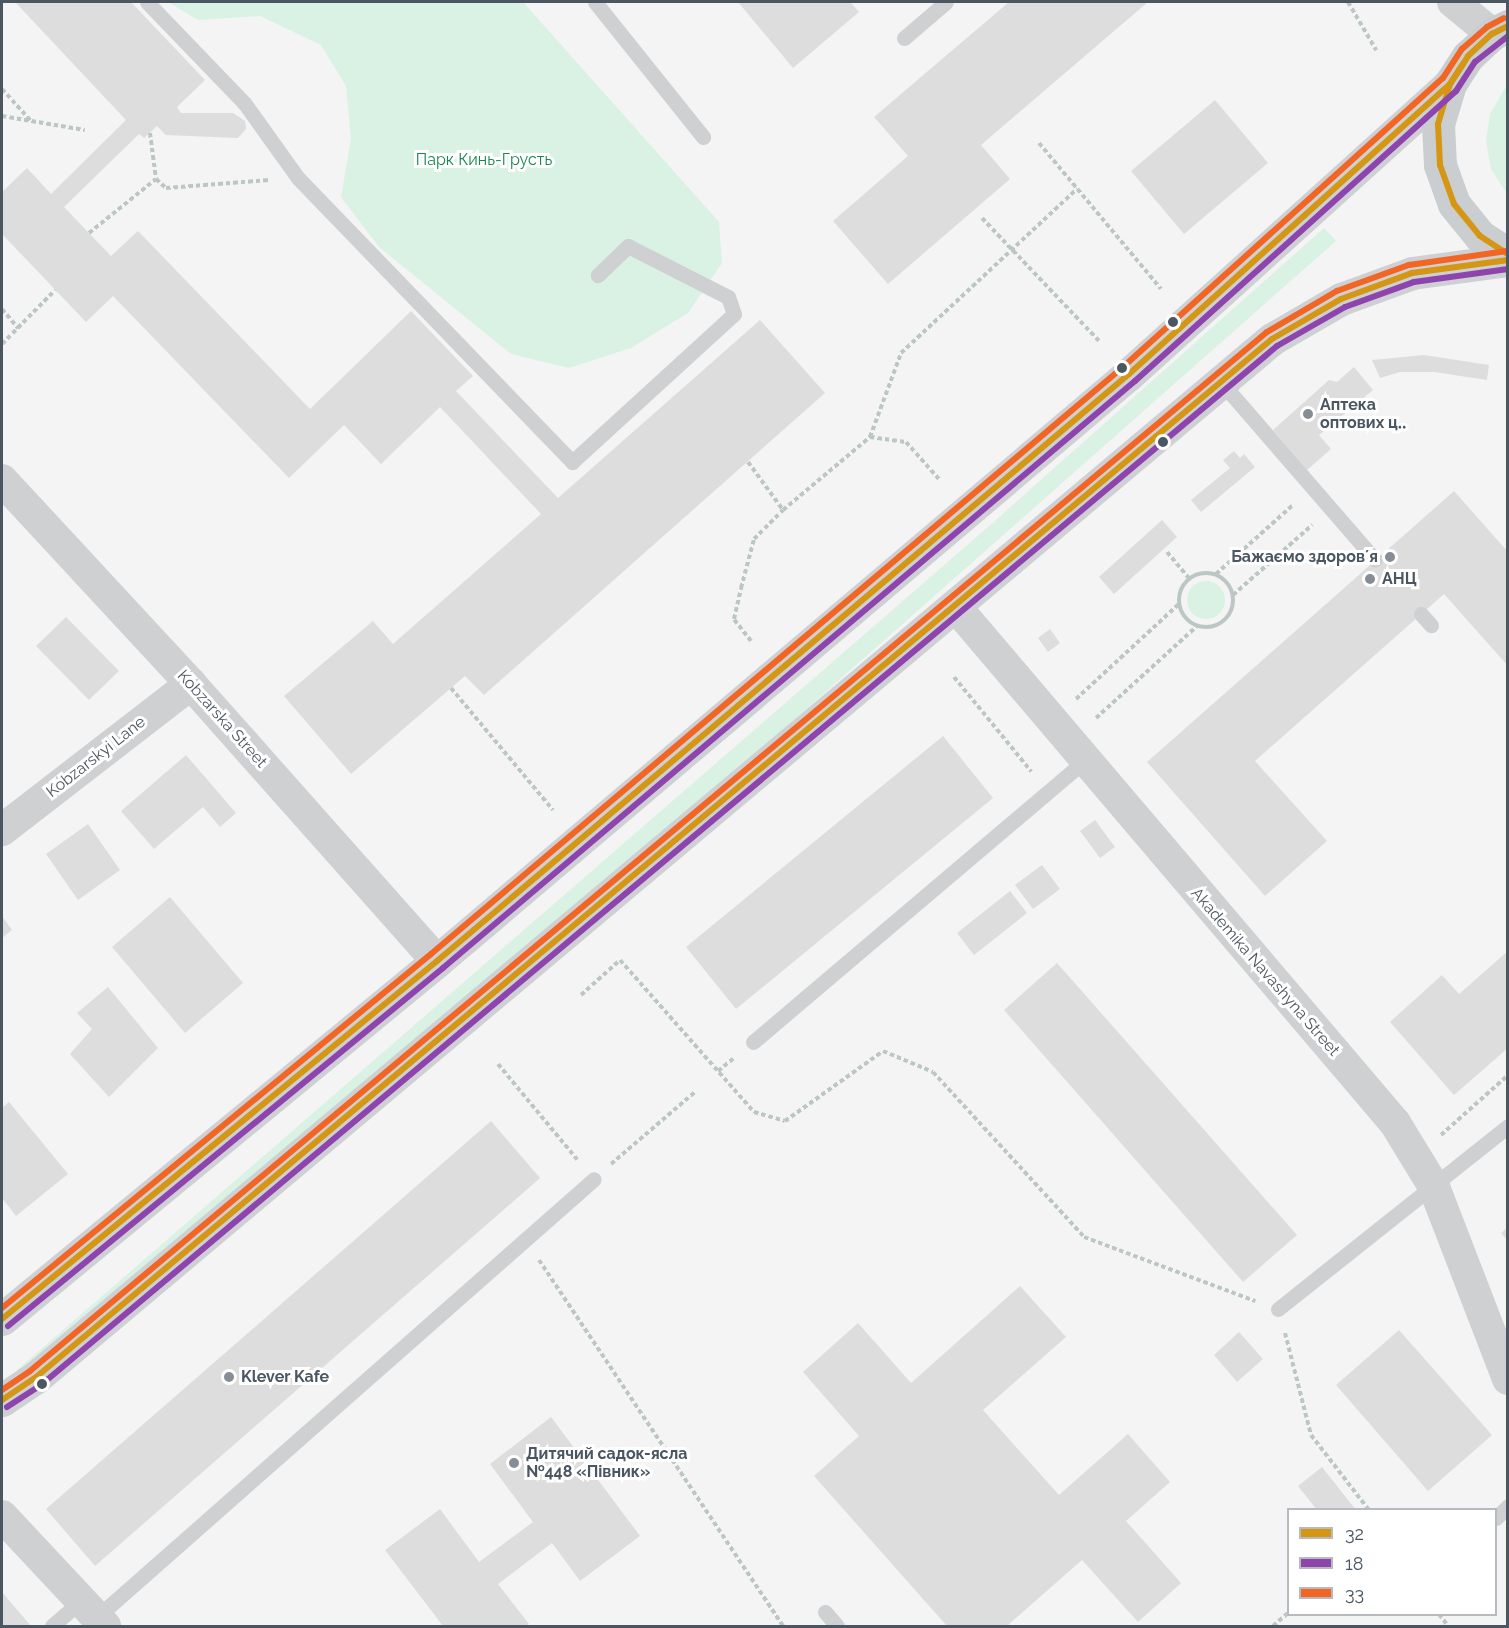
<!DOCTYPE html>
<html>
<head>
<meta charset="utf-8">
<style>
  body { margin:0 }
  #map { position:relative; width:1509px; height:1628px; overflow:hidden; background:#f4f4f4; font-family:Raleway,sans-serif }
  div>[style] { position:absolute }
  [style*='--x'] { left:calc(var(--x)*1px); top:calc(var(--y)*1px); width:calc(var(--w)*1px); rotate:calc(var(--a)*1deg) }
  .green>* { inset:0; background:#d9f2e3 }
  .round { border-radius:50% }
  .building>* { inset:0; background:#ddddde }
  .path>* { height:4px; margin-top:-2px; transform-origin:0; background:repeating-linear-gradient(90deg,#bcc7c4 0 4.5px,transparent 0 7.5px) }
  .path>.ring { margin:-2px; padding:0; box-sizing:content-box; background:none; border:4px solid #bcc7c4; border-radius:50% }
  .lane>* { height:15px; margin:-7.5px; padding:0 7.5px; transform-origin:7.5px; border-radius:7.5px; background:#ced0d2 }
  .street>* { height:32px; margin:-16px; padding:0 16px; transform-origin:16px; border-radius:16px; background:#ced0d2 }
  .secondary>* { height:33px; margin:-16.5px; padding:0 16.5px; transform-origin:16.5px; border-radius:16.5px; background:#ced0d4 }
  .primary>* { height:33px; margin:-16.5px; padding:0 16.5px; transform-origin:16.5px; border-radius:16.5px; background:#caced1 }
  .bus-1>* { height:6px; margin:-3px; padding:0 3px; transform-origin:3px; border-radius:3px; background:#d49613 }
  .bus-2>* { height:6px; margin:-3px; padding:0 3px; transform-origin:3px; border-radius:3px; background:#8e44ad }
  .bus-3>* { height:6px; margin:-3px; padding:0 3px; transform-origin:3px; border-radius:3px; background:#f26522 }
  .dots>* { width:16px; height:16px; translate:-50% -50%; box-sizing:border-box; border:3px solid #fff; border-radius:50% }
  span { translate:-50% -50%; white-space:nowrap; text-align:center; line-height:1.15; -webkit-text-stroke:6px #fff; paint-order:stroke }
  .park-label { font-size:16px; color:#17864f }
  .poi-label { font-size:16px; color:#4a5661; font-weight:700 }
  .left { translate:0 -50%; text-align:left }
  .right { translate:-100% -50%; text-align:right }
  .street-label { font-size:16px; color:#4a5661 }
  .frame { position:absolute; inset:0; border:3px solid #4a5661; pointer-events:none }
  .legend { position:absolute; left:1287px; top:1508px; width:210px; height:108px; box-sizing:border-box; background:#fff; border:2px solid #b7bbc0; margin:0; padding:8px 10px; list-style:none; font-size:18px; color:#4a5661 }
  .legend li { display:flex; align-items:center; gap:12px; height:30px }
  .legend b { width:30px; border:2px solid #b7bbc0 }
</style>
</head>
<body>
<div id="map">
  <div class="green">
    <i style="clip-path:polygon(168px 2px,523px 2px,719px 222px,722px 263px,688px 313px,631px 348px,569px 368px,511px 354px,379px 247px,341px 197px,351px 139px,346px 86px,321px 45px,260px 16px,198px 20px)"></i>
    <i style="clip-path:polygon(1507px 85px,1507px 194px,1491px 169px,1486px 141px,1490px 114px)"></i>
    <i style="clip-path:polygon(1324px 228px,1336px 241px,287px 1168px,25px 1380px,17px 1370px,988px 527px)"></i>
    <i class="round" style="left:1187px;top:581px;width:38px;height:38px"></i>
  </div>
  <div class="building">
    <i style="clip-path:polygon(15px 2px,131px 2px,205px 80px,177px 107px,181px 113px,233px 113px,245px 121px,246px 129px,238px 138px,166px 135px,157px 126px,144px 138px,139px 134px,64px 207px,111px 256px,138px 231px,310px 409px,411px 311px,473px 376px,456px 391px,558px 498px,760px 320px,825px 393px,484px 695px,465px 676px,351px 774px,284px 696px,373px 621px,393px 644px,541px 514px,440px 407px,381px 464px,344px 425px,289px 478px,113px 296px,86px 322px,2px 234px,2px 192px,27px 168px,51px 194px,126px 120px)"></i>
    <i style="clip-path:polygon(738px 2px,850px 2px,859px 12px,793px 68px)"></i>
    <i style="clip-path:polygon(1009px 2px,1148px 2px,981px 145px,1010px 179px,888px 284px,833px 221px,908px 156px,874px 117px)"></i>
    <i style="clip-path:polygon(1215px 100px,1268px 163px,1184px 234px,1131px 171px)"></i>
    <i style="clip-path:polygon(1424px 355px,1489px 365px,1487px 380px,1434px 372px,1400px 372px,1380px 378px,1372px 360px)"></i>
    <i style="clip-path:polygon(1354px 367px,1373px 390px,1319px 435px,1331px 449px,1307px 470px,1273px 430px,1329px 380px,1337px 382px)"></i>
    <i style="clip-path:polygon(1234px 451px,1240px 458px,1244px 454px,1255px 467px,1201px 512px,1191px 500px,1230px 468px,1223px 460px)"></i>
    <i style="clip-path:polygon(1454px 491px,1508px 552px,1508px 666px,1444px 594px,1255px 761px,1327px 841px,1265px 896px,1147px 762px)"></i>
    <i style="clip-path:polygon(1162px 520px,1177px 537px,1114px 594px,1099px 577px)"></i>
    <i style="clip-path:polygon(66px 617px,119px 671px,89px 700px,36px 646px)"></i>
    <i style="clip-path:polygon(1050px 629px,1060px 643px,1048px 652px,1038px 638px)"></i>
    <i style="clip-path:polygon(943px 736px,993px 798px,736px 1009px,686px 947px)"></i>
    <i style="clip-path:polygon(186px 755px,236px 813px,220px 827px,203px 807px,154px 849px,121px 811px)"></i>
    <i style="clip-path:polygon(1095px 820px,1115px 847px,1100px 858px,1080px 831px)"></i>
    <i style="clip-path:polygon(88px 824px,120px 870px,78px 900px,46px 854px)"></i>
    <i style="clip-path:polygon(1042px 865px,1060px 889px,1033px 909px,1015px 885px)"></i>
    <i style="clip-path:polygon(1010px 891px,1027px 913px,974px 955px,957px 933px)"></i>
    <i style="clip-path:polygon(170px 897px,243px 983px,185px 1033px,112px 947px)"></i>
    <i style="clip-path:polygon(2px 916px,12px 930px,2px 938px)"></i>
    <i style="clip-path:polygon(1508px 951px,1508px 1048px,1454px 1095px,1390px 1022px,1442px 975px,1459px 994px)"></i>
    <i style="clip-path:polygon(1057px 963px,1297px 1235px,1243px 1282px,1004px 1010px)"></i>
    <i style="clip-path:polygon(108px 987px,158px 1048px,109px 1097px,70px 1054px,92px 1029px,77px 1013px)"></i>
    <i style="clip-path:polygon(9px 1102px,68px 1174px,16px 1216px,2px 1198px,2px 1108px)"></i>
    <i style="clip-path:polygon(491px 1121px,540px 1178px,95px 1566px,46px 1509px)"></i>
    <i style="clip-path:polygon(1508px 1227px,1508px 1241px,1501px 1233px)"></i>
    <i style="clip-path:polygon(1020px 1286px,1066px 1337px,983px 1410px,1059px 1495px,1128px 1434px,1170px 1482px,1126px 1521px,1181px 1583px,1138px 1622px,1082px 1560px,1007px 1626px,947px 1626px,814px 1476px,859px 1436px,803px 1372px,858px 1323px,911px 1383px)"></i>
    <i style="clip-path:polygon(1399px 1330px,1492px 1435px,1428px 1491px,1336px 1385px)"></i>
    <i style="clip-path:polygon(1239px 1332px,1263px 1359px,1237px 1382px,1214px 1355px)"></i>
    <i style="clip-path:polygon(551px 1417px,640px 1536px,580px 1581px,552px 1543px,498px 1584px,529px 1624px,526px 1626px,443px 1626px,385px 1550px,440px 1509px,479px 1562px,533px 1522px,490px 1464px)"></i>
    <i style="clip-path:polygon(1322px 1467px,1356px 1510px,1317px 1510px,1298px 1486px)"></i>
    <i style="clip-path:polygon(2px 1592px,31px 1626px,2px 1626px)"></i>
  </div>
  <div class="path">
    <i style="--x:1348;--y:2;--w:56;--a:59.7"></i>
    <i style="--x:2;--y:89;--w:42;--a:47.9"></i>
    <i style="--x:2;--y:116;--w:84;--a:9.6"></i>
    <i style="--x:150;--y:133;--w:46;--a:82.6"></i>
    <i style="--x:156;--y:179;--w:13;--a:42"></i>
    <i style="--x:166;--y:188;--w:103;--a:-4.4"></i>
    <i style="--x:1039;--y:143;--w:190;--a:50.1"></i>
    <i style="--x:982;--y:218;--w:171;--a:46.4"></i>
    <i style="--x:89;--y:233;--w:86;--a:-38.9"></i>
    <i style="--x:2;--y:309;--w:25;--a:50"></i>
    <i style="--x:2;--y:344;--w:76;--a:-45.5"></i>
    <i style="--x:870;--y:437;--w:90;--a:-69.7"></i>
    <i style="--x:901;--y:353;--w:241;--a:-43"></i>
    <i style="--x:748;--y:462;--w:59;--a:53.9"></i>
    <i style="--x:1167;--y:552;--w:34;--a:50"></i>
    <i class="ring" style="left:1179px;top:573px;width:50px;height:50px"></i>
    <i style="--x:1216;--y:574;--w:105;--a:-41.9"></i>
    <i style="--x:1233;--y:595;--w:106;--a:-41.5"></i>
    <i style="--x:751;--y:641;--w:28;--a:-128"></i>
    <i style="--x:734;--y:619;--w:32;--a:-77"></i>
    <i style="--x:741;--y:588;--w:51;--a:-75.1"></i>
    <i style="--x:754;--y:539;--w:41;--a:-45"></i>
    <i style="--x:783;--y:510;--w:114;--a:-40"></i>
    <i style="--x:870;--y:437;--w:36;--a:8"></i>
    <i style="--x:906;--y:442;--w:50;--a:48.3"></i>
    <i style="--x:954;--y:677;--w:122;--a:50.7"></i>
    <i style="--x:451;--y:688;--w:159;--a:50.1"></i>
    <i style="--x:1076;--y:699;--w:140;--a:-42.7"></i>
    <i style="--x:1096;--y:718;--w:137;--a:-42.3"></i>
    <i style="--x:581;--y:995;--w:52;--a:-41.9"></i>
    <i style="--x:620;--y:960;--w:203;--a:48.6"></i>
    <i style="--x:754;--y:1112;--w:32;--a:16"></i>
    <i style="--x:785;--y:1121;--w:120;--a:-35.5"></i>
    <i style="--x:883;--y:1051;--w:54;--a:22.8"></i>
    <i style="--x:933;--y:1072;--w:224;--a:47.5"></i>
    <i style="--x:1084;--y:1237;--w:183;--a:20.5"></i>
    <i style="--x:498;--y:1064;--w:124;--a:50.3"></i>
    <i style="--x:718;--y:1071;--w:21;--a:-39"></i>
    <i style="--x:1441;--y:1135;--w:90;--a:-41.8"></i>
    <i style="--x:611;--y:1164;--w:111;--a:-40.6"></i>
    <i style="--x:539;--y:1260;--w:440;--a:56.3"></i>
    <i style="--x:1285;--y:1333;--w:105;--a:75.7"></i>
    <i style="--x:1311;--y:1435;--w:95;--a:52.3"></i>
    <i style="--x:1439;--y:1614;--w:15;--a:53"></i>
    <i style="--x:1273;--y:1626;--w:20;--a:-41"></i>
  </div>
  <div class="lane">
    <i style="--x:147;--y:2;--w:141;--a:46.1"></i>
    <i style="--x:245;--y:104;--w:91;--a:54.4"></i>
    <i style="--x:298;--y:178;--w:395;--a:46"></i>
    <i style="--x:572;--y:462;--w:219;--a:-42.4"></i>
    <i style="--x:734;--y:314;--w:18;--a:-109"></i>
    <i style="--x:728;--y:297;--w:112;--a:-153"></i>
    <i style="--x:628;--y:246;--w:42;--a:136"></i>
    <i style="--x:595;--y:2;--w:173;--a:51.3"></i>
    <i style="--x:904;--y:38;--w:55;--a:-40.6"></i>
    <i style="--x:1221;--y:382;--w:235;--a:49.1"></i>
    <i style="--x:1421;--y:614;--w:15;--a:48"></i>
    <i style="--x:753;--y:1042;--w:434;--a:-40.3"></i>
    <i style="--x:1278;--y:1309;--w:294;--a:-38.5"></i>
    <i style="--x:1496;--y:1518;--w:17;--a:-45"></i>
    <i style="--x:825;--y:1612;--w:18;--a:49"></i>
    <i style="--x:97;--y:1617;--w:662;--a:-41.39"></i>
    <i style="--x:52;--y:1626;--w:37;--a:-41"></i>
  </div>
  <div class="street">
    <i style="--x:1453;--y:2;--w:50;--a:39.4"></i>
    <i style="--x:2;--y:480;--w:278;--a:47.2"></i>
    <i style="--x:191;--y:684;--w:370;--a:48.4"></i>
    <i style="--x:955;--y:606;--w:679;--a:49.6"></i>
    <i style="--x:1395;--y:1123;--w:75;--a:58.6"></i>
    <i style="--x:1434;--y:1187;--w:206;--a:68.9"></i>
    <i style="--x:2;--y:830;--w:239;--a:-37.7"></i>
    <i style="--x:2;--y:1516;--w:151;--a:46.9"></i>
  </div>
  <div class="secondary">
    <i style="--x:2;--y:1319;--w:563;--a:-39.45"></i>
    <i style="--x:437;--y:961;--w:907;--a:-40.31"></i>
    <i style="--x:1129;--y:374;--w:433;--a:-42.1"></i>
    <i style="--x:2;--y:1400;--w:40;--a:-34"></i>
    <i style="--x:35;--y:1378;--w:1615;--a:-40.03"></i>
    <i style="--x:1272;--y:339;--w:80;--a:-30.1"></i>
    <i style="--x:1341;--y:299;--w:76;--a:-20.1"></i>
    <i style="--x:1412;--y:273;--w:97;--a:-7.7"></i>
  </div>
  <div class="primary">
    <i style="--x:1508;--y:26;--w:18;--a:153"></i>
    <i style="--x:1492;--y:34;--w:33;--a:137"></i>
    <i style="--x:1468;--y:56;--w:33;--a:123"></i>
    <i style="--x:1450;--y:84;--w:42;--a:106.7"></i>
    <i style="--x:1438;--y:124;--w:41;--a:87.2"></i>
    <i style="--x:1440;--y:165;--w:41;--a:70.3"></i>
    <i style="--x:1454;--y:204;--w:41;--a:50.9"></i>
    <i style="--x:1480;--y:236;--w:33;--a:33"></i>
  </div>
  <div class="bus-1">
    <i style="--x:1463;--y:64;--w:24;--a:123"></i>
    <i style="--x:1450;--y:84;--w:42;--a:106.7"></i>
    <i style="--x:1438;--y:124;--w:41;--a:87.2"></i>
    <i style="--x:1440;--y:165;--w:41;--a:70.3"></i>
    <i style="--x:1454;--y:204;--w:41;--a:50.9"></i>
    <i style="--x:1480;--y:236;--w:33;--a:33"></i>
    <i style="--x:2;--y:1319;--w:563;--a:-39.45"></i>
    <i style="--x:437;--y:961;--w:907;--a:-40.31"></i>
    <i style="--x:1129;--y:374;--w:433;--a:-42.1"></i>
    <i style="--x:1450;--y:84;--w:33;--a:-57"></i>
    <i style="--x:1468;--y:56;--w:33;--a:-43"></i>
    <i style="--x:1492;--y:34;--w:18;--a:-27"></i>
    <i style="--x:2;--y:1400;--w:40;--a:-34"></i>
    <i style="--x:35;--y:1378;--w:1615;--a:-40.03"></i>
    <i style="--x:1272;--y:339;--w:80;--a:-30.1"></i>
    <i style="--x:1341;--y:299;--w:76;--a:-20.1"></i>
    <i style="--x:1412;--y:273;--w:97;--a:-7.7"></i>
  </div>
  <div class="bus-2">
    <i style="--x:8;--y:1326;--w:563;--a:-39.45"></i>
    <i style="--x:443;--y:968;--w:907;--a:-40.31"></i>
    <i style="--x:1135;--y:381;--w:433;--a:-42.1"></i>
    <i style="--x:1456;--y:91;--w:35;--a:-57"></i>
    <i style="--x:1475;--y:62;--w:42;--a:-38.2"></i>
    <i style="--x:7;--y:1407;--w:40;--a:-32.9"></i>
    <i style="--x:41;--y:1385;--w:1615;--a:-40.05"></i>
    <i style="--x:1277;--y:346;--w:78;--a:-29.8"></i>
    <i style="--x:1345;--y:307;--w:73;--a:-19.9"></i>
    <i style="--x:1414;--y:282;--w:95;--a:-7.9"></i>
  </div>
  <div class="bus-3">
    <i style="--x:2;--y:1308;--w:556;--a:-39.53"></i>
    <i style="--x:431;--y:954;--w:907;--a:-40.31"></i>
    <i style="--x:1123;--y:367;--w:431;--a:-42.1"></i>
    <i style="--x:1443;--y:78;--w:35;--a:-57"></i>
    <i style="--x:1462;--y:49;--w:33;--a:-41"></i>
    <i style="--x:1487;--y:27;--w:19;--a:-28"></i>
    <i style="--x:2;--y:1390;--w:34;--a:-34"></i>
    <i style="--x:30;--y:1371;--w:1615;--a:-40.03"></i>
    <i style="--x:1267;--y:332;--w:81;--a:-30.4"></i>
    <i style="--x:1337;--y:291;--w:77;--a:-19.9"></i>
    <i style="--x:1409;--y:265;--w:99;--a:-8.1"></i>
  </div>
  <div class="dots">
    <i style="left:1173px;top:322px;background:#4a5661"></i>
    <i style="left:1122px;top:368px;background:#4a5661"></i>
    <i style="left:1308px;top:414px;background:#868d94"></i>
    <i style="left:1163px;top:442px;background:#4a5661"></i>
    <i style="left:1390px;top:557px;background:#868d94"></i>
    <i style="left:1370px;top:579px;background:#868d94"></i>
    <i style="left:229px;top:1377px;background:#868d94"></i>
    <i style="left:42px;top:1384px;background:#4a5661"></i>
    <i style="left:514px;top:1463px;background:#868d94"></i>
  </div>
  <div class="park-label">
    <span style="left:484px;top:160px">Парк Кинь-Грусть</span>
  </div>
  <div class="poi-label">
    <span class="left" style="left:1320px;top:414px">Аптека<br>оптових ц‥</span>
    <span class="right" style="left:1378px;top:557px">Бажаємо здоровʼя</span>
    <span class="left" style="left:1382px;top:579px">АНЦ</span>
    <span class="left" style="left:241px;top:1377px">Klever Kafe</span>
    <span class="left" style="left:526px;top:1463px">Дитячий садок-ясла<br>№448 «Півник»</span>
  </div>
  <div class="street-label">
    <span style="left:222px;top:719px;rotate:48deg">Kobzarska Street</span>
    <span style="left:96px;top:757px;rotate:-38deg">Kobzarskyi Lane</span>
    <span style="left:1265px;top:972px;rotate:49deg">Akademika Navashyna Street</span>
  </div>
  <div class="frame"></div>
  <ul class="legend">
  <li><b style="height:8px;background:#d49613"></b>32</li>
  <li><b style="height:8px;background:#8e44ad"></b>18</li>
  <li><b style="height:8px;background:#f26522"></b>33</li>
  </ul>
</div>
</body>
</html>
